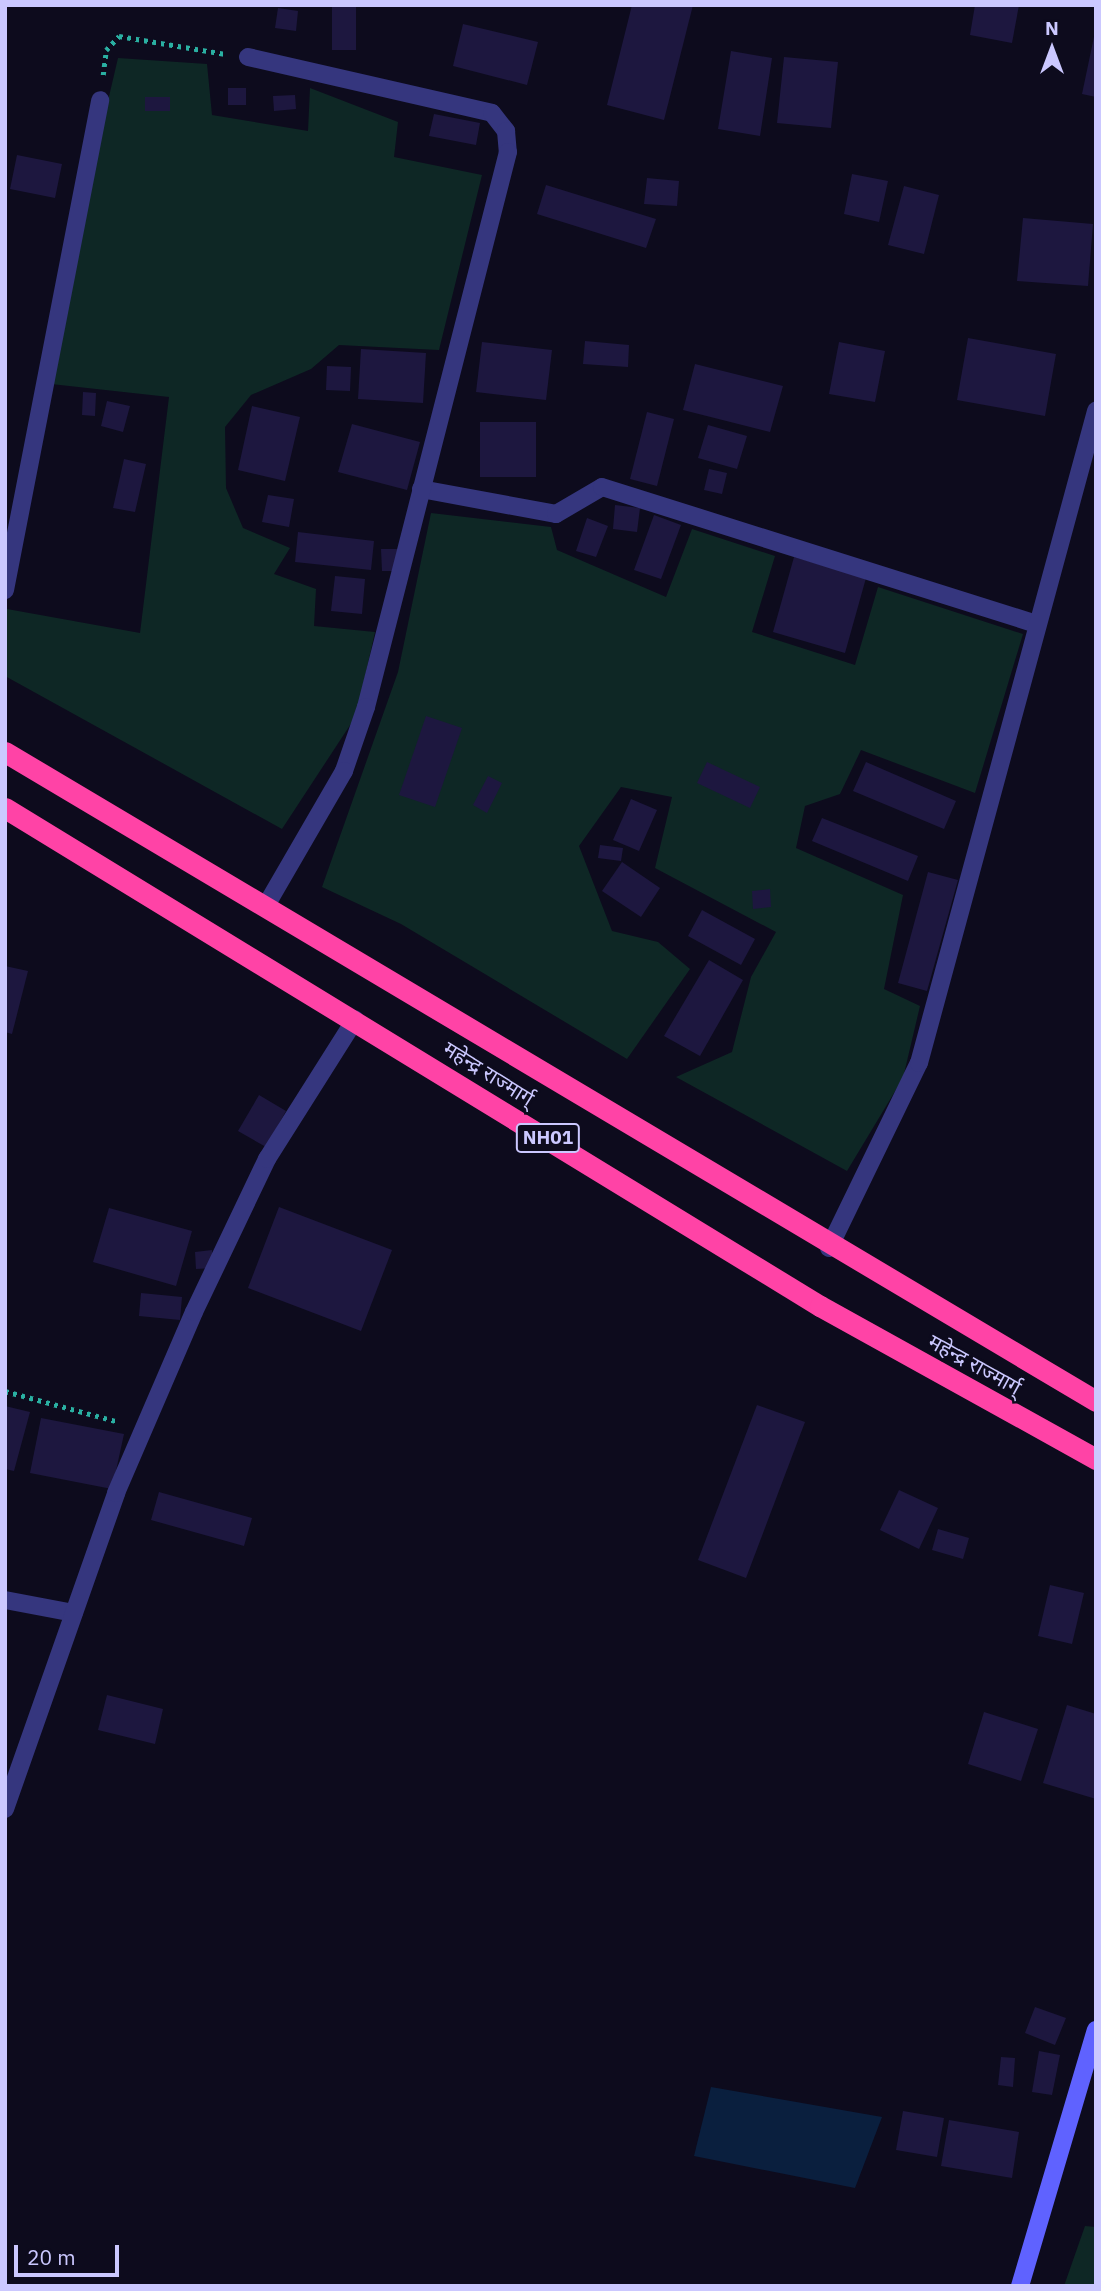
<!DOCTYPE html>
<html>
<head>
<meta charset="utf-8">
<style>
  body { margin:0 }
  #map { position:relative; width:1101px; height:2291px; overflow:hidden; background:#0d0b1d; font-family:"IBM Plex Sans","Noto Sans Devanagari",sans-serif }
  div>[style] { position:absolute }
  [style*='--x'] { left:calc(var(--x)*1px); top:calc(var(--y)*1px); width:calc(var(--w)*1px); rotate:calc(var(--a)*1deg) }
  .green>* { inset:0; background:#0e2725 }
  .water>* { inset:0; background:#0a1f3e }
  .building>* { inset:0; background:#1d173f }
  .path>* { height:4.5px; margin-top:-2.25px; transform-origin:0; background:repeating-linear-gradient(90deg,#2ab0a2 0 3.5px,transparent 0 8.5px) }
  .lane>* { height:18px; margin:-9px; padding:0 9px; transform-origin:9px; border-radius:9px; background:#35367e }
  .street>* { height:18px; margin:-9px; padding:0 9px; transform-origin:9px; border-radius:9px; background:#35367e }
  .secondary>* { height:18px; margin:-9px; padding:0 9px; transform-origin:9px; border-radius:9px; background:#5f62ff }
  .highway>* { height:21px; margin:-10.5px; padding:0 10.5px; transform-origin:10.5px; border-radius:10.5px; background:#ff43a6 }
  span { translate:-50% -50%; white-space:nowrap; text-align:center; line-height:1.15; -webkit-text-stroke:5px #0d0b1d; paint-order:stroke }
  .shield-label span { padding:2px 5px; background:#0d0b1d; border:2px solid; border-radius:5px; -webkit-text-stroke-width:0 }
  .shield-label { font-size:19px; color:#cbc8ff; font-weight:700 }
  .street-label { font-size:21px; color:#cbc8ff }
  .frame { position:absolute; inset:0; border:7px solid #cbc8ff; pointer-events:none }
  .north { position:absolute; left:1017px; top:14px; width:70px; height:70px; -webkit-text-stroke:5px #0d0b1d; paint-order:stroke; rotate:0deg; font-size:19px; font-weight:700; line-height:28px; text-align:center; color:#cbc8ff }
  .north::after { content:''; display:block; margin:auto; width:24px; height:32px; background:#cbc8ff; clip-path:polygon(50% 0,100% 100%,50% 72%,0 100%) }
  .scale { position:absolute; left:14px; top:2245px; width:105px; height:32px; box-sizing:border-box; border:4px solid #cbc8ff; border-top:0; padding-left:9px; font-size:21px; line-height:24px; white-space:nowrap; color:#cbc8ff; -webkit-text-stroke:5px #0d0b1d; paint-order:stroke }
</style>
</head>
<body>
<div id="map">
  <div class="green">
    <i style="clip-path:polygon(118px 58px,207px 64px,212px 115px,308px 131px,310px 88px,398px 122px,394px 157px,482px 175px,439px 350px,339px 345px,311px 369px,251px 395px,225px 427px,226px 488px,243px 528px,290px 548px,274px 574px,316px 589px,314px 626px,375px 632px,356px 716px,282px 829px,5px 676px,7px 609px,140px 633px,169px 397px,42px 383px)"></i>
    <i style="clip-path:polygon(431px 513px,551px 527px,557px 550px,666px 597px,692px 529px,775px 556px,752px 632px,855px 665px,878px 587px,1023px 634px,975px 793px,861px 750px,840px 794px,805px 806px,796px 848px,903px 895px,884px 989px,920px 1006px,903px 1078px,847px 1171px,676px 1077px,732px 1052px,751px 977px,776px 932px,655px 868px,672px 797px,621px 787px,579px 846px,612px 931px,658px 942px,690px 969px,627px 1059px,401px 924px,322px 887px,398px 672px)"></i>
    <i style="clip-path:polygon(1085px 2226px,1096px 2227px,1096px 2286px,1064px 2286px)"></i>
  </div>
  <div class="water">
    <i style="clip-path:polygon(711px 2087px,882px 2117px,855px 2188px,694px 2156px)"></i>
  </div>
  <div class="building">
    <i style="clip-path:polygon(632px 5px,693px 5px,664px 120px,607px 105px)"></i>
    <i style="clip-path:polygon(975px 5px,1019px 5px,1012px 43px,970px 35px)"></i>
    <i style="clip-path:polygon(332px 7px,356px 7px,356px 50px,332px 50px)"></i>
    <i style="clip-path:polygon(278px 8px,298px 11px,296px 31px,275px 28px)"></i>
    <i style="clip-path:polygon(463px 24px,538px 42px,527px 85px,453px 66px)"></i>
    <i style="clip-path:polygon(1095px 32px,1096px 32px,1096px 97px,1082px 94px)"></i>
    <i style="clip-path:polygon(731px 51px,772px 58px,760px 136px,718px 129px)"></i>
    <i style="clip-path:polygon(784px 57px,838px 62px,831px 128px,777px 123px)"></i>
    <i style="clip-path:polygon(228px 88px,246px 88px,246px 105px,228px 105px)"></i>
    <i style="clip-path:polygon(295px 95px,296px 109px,274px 111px,273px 96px)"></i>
    <i style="clip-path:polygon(145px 97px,170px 97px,170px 111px,145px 111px)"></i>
    <i style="clip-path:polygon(434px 114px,480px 123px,476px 145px,429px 136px)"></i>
    <i style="clip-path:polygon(17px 155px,62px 164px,55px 198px,10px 189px)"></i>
    <i style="clip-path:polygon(852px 174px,888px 181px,879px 222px,844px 214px)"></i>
    <i style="clip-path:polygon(647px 178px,679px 181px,677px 206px,644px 204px)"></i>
    <i style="clip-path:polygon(546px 185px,656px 219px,646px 248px,537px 214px)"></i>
    <i style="clip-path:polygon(904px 186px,939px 195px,924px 254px,888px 245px)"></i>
    <i style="clip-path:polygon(1023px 218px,1093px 224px,1088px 286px,1017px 281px)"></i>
    <i style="clip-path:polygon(968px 338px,1056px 354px,1045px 416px,957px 400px)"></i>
    <i style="clip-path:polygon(585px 341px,629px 345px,628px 367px,583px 364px)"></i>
    <i style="clip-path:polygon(482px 342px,552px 350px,546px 400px,476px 392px)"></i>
    <i style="clip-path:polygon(839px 342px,885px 351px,875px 402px,829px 394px)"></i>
    <i style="clip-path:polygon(361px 349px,426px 353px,423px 403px,358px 399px)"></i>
    <i style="clip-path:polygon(695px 364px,783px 386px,770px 432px,683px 410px)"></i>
    <i style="clip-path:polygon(327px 366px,351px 367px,350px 391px,326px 390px)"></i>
    <i style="clip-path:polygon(83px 392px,96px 393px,95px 416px,82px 415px)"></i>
    <i style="clip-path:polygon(107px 401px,130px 406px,123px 432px,101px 426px)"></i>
    <i style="clip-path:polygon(252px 406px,300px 417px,285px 481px,238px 470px)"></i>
    <i style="clip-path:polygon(647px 412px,674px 419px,657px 486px,630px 479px)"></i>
    <i style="clip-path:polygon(480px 422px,536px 422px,536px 477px,480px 477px)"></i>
    <i style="clip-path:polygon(352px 424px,420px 442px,407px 490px,338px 472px)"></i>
    <i style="clip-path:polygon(708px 425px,747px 436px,737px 469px,698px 458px)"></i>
    <i style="clip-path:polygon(124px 459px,146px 464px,135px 512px,113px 508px)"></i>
    <i style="clip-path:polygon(709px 469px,727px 473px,722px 494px,704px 490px)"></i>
    <i style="clip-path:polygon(268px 495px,294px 499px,289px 527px,262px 522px)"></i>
    <i style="clip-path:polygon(615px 505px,640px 508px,637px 532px,613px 529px)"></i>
    <i style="clip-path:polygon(654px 515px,681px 525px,661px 579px,634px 570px)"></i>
    <i style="clip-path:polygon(587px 518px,608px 526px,596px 557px,576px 551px)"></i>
    <i style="clip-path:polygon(298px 532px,374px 541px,371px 570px,295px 562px)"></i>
    <i style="clip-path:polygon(381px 549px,400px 549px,400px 571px,382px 571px)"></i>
    <i style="clip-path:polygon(794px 557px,866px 578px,845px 653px,773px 632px)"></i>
    <i style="clip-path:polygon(335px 576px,365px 579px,362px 614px,331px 611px)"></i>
    <i style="clip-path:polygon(426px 716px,462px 728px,435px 807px,399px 795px)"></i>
    <i style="clip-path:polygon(707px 762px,760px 787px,750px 808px,697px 783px)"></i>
    <i style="clip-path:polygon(866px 762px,956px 801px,944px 829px,853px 791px)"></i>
    <i style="clip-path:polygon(488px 776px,502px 783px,487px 813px,473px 805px)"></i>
    <i style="clip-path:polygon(631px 799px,657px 810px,639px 851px,613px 840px)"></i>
    <i style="clip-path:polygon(822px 818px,918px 856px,908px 881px,812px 841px)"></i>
    <i style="clip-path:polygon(600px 845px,623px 848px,621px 861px,598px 858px)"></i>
    <i style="clip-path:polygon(622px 862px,660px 888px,641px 917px,602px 891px)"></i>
    <i style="clip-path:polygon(928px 872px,958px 880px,927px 991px,898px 983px)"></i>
    <i style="clip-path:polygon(770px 889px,771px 907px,753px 909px,752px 891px)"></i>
    <i style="clip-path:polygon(702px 910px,755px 939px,741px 965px,688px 936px)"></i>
    <i style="clip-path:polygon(709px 960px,743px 980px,700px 1056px,664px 1036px)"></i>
    <i style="clip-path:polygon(5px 966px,28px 971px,12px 1034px,5px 1032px)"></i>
    <i style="clip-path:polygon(259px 1095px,286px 1111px,266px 1147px,238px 1131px)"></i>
    <i style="clip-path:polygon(279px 1207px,392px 1250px,361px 1331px,248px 1288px)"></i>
    <i style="clip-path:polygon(109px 1208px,192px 1231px,176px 1286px,93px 1262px)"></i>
    <i style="clip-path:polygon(212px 1250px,213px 1268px,196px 1269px,195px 1252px)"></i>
    <i style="clip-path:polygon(141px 1293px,182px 1297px,180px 1320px,139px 1316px)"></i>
    <i style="clip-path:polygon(757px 1405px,805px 1422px,746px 1578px,698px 1560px)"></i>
    <i style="clip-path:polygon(5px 1406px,30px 1412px,14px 1471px,5px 1469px)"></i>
    <i style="clip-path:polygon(41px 1418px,124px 1434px,112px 1489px,30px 1473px)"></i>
    <i style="clip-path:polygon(899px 1490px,938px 1508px,919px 1549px,880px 1530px)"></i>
    <i style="clip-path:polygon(159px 1492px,252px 1518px,244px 1546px,151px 1520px)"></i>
    <i style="clip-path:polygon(938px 1529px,969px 1538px,963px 1559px,932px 1550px)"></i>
    <i style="clip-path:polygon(1050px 1585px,1084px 1593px,1072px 1644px,1038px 1636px)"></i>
    <i style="clip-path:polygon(107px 1695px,163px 1709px,155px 1744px,98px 1730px)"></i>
    <i style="clip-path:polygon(1067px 1705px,1096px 1714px,1096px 1799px,1043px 1783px)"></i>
    <i style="clip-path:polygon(984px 1712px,1038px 1729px,1021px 1781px,968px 1764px)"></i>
    <i style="clip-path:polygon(1035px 2007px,1066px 2018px,1055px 2045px,1025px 2033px)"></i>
    <i style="clip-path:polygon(1039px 2051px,1060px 2055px,1052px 2095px,1032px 2092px)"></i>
    <i style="clip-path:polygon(1001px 2057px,1015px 2058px,1013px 2087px,998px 2085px)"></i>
    <i style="clip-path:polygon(903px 2111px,944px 2118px,937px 2157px,896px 2150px)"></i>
    <i style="clip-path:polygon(949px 2120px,1019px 2132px,1012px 2178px,941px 2166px)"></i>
  </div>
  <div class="path">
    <i style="--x:103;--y:75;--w:25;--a:-83"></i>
    <i style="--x:106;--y:50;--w:19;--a:-47"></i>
    <i style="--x:119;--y:36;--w:108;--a:9.6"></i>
    <i style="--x:5;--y:1391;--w:118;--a:15.2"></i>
  </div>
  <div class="lane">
    <i style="--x:421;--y:489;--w:137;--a:10.5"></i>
    <i style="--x:556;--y:514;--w:53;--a:-30.4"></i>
    <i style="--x:602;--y:487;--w:455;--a:17.5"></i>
    <i style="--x:5;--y:590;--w:499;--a:-79"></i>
  </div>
  <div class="street">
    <i style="--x:248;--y:57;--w:250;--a:12.9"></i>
    <i style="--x:492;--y:113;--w:23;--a:52"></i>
    <i style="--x:506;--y:131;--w:21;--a:85"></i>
    <i style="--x:508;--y:152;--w:573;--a:104.35"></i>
    <i style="--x:366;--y:707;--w:68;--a:109"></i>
    <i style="--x:344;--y:771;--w:154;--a:120.1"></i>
    <i style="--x:829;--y:1248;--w:206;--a:-64.1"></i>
    <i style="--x:919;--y:1063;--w:676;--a:-74.81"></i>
    <i style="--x:5;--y:1600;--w:70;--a:10.7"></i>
    <i style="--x:5;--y:1809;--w:335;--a:-70.6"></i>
    <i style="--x:116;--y:1493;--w:197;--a:-66.7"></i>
    <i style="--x:194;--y:1312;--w:170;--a:-64.5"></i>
    <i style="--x:267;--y:1159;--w:165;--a:-57.7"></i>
  </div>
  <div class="secondary">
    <i style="--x:1020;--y:2286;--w:267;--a:-73.5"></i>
  </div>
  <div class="highway">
    <i style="--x:5;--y:752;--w:1269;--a:30.75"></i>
    <i style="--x:5;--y:808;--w:955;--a:31.43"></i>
    <i style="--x:820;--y:1306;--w:316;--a:29"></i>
  </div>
  <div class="shield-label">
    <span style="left:548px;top:1138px">NH01</span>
  </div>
  <div class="street-label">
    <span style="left:489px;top:1073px;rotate:32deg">महेन्द्र राज्मार्ग्</span>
    <span style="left:975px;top:1364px;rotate:29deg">महेन्द्र राज्मार्ग्</span>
  </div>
  <div class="frame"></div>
  <div class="north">N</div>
  <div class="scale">20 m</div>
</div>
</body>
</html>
